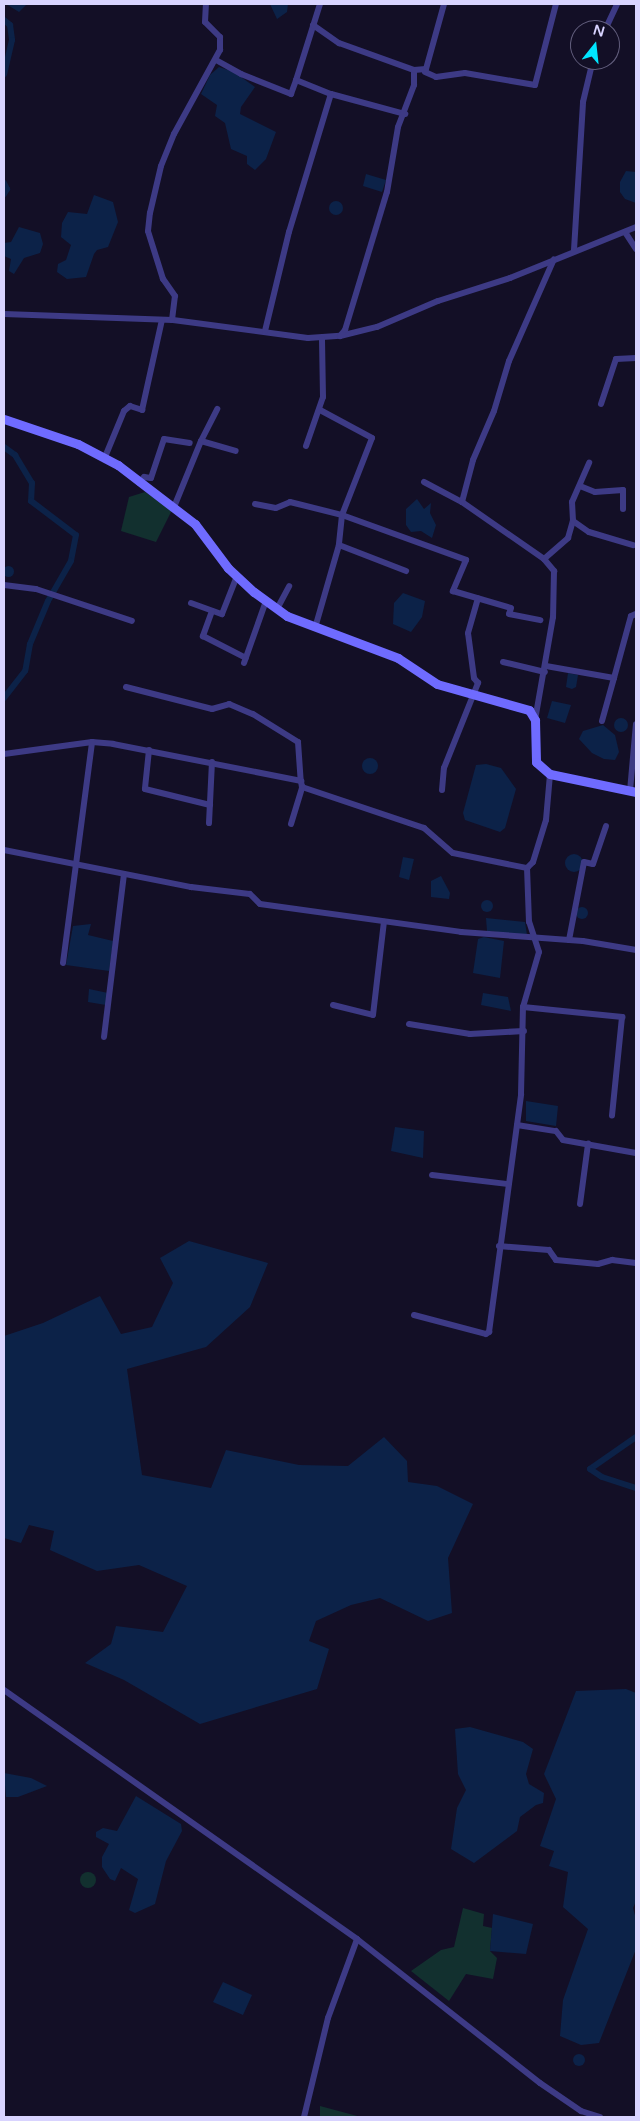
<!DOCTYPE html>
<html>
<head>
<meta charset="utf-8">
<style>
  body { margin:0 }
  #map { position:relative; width:640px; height:2121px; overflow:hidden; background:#130f26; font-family:"Varela Round",sans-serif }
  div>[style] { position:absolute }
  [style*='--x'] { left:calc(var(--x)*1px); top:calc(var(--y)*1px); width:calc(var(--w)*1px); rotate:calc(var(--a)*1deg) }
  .green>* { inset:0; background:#12302f }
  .round { border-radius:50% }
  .water>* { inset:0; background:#0c2248 }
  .canal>* { height:6px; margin:-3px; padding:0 3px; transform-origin:3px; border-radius:3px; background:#0c2248 }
  .street>* { height:6px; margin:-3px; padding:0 3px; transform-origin:3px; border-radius:3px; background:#3d3a85 }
  .secondary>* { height:9px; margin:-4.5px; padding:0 4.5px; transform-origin:4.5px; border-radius:4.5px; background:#6f6bff }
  span { translate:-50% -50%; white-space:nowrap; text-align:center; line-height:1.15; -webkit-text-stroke:4px #130f26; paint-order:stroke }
  .frame { position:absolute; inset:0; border:5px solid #d9d4ff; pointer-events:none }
  .north { position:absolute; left:570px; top:20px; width:50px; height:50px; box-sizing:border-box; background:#130f26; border:1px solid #625e7d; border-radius:50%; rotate:16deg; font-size:14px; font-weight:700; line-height:20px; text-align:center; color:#d9d4ff }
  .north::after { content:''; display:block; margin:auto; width:18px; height:22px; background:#00e5ff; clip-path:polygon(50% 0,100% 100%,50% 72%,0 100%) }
</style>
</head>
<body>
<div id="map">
  <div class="green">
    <i style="clip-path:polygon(145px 492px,172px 510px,156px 542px,121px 531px,129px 497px)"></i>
    <i class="round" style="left:80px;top:1872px;width:16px;height:16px"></i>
    <i style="clip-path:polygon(463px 1908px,484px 1914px,483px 1926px,492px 1928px,490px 1951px,497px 1958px,493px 1979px,466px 1974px,449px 2001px,411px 1971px,441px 1950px,454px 1947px)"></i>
    <i style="clip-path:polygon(320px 2106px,361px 2117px,320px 2117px)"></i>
  </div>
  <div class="water">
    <i style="clip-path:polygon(6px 4px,27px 4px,19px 12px)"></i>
    <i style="clip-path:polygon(270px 4px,288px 4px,287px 12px,277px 19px)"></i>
    <i style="clip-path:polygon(219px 67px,234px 72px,255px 87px,241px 107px,240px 114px,276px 132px,266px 159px,255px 170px,247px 164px,247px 156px,231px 149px,225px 123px,215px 116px,217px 105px,201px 94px,210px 75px)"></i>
    <i style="clip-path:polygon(626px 171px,636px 172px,636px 203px,625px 199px,620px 192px,620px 182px)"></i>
    <i style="clip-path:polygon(366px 174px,386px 180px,382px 192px,363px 186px)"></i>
    <i style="clip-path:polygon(94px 195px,113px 202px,118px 222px,108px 247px,97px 250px,94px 254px,86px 277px,67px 279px,57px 272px,58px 264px,66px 260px,71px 245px,61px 237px,62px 223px,68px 212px,87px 214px)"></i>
    <i class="round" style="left:329px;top:201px;width:14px;height:14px"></i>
    <i style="clip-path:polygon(19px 227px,40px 233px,43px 244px,40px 253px,24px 258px,14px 274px,9px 271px,11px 259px,4px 256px,4px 243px,11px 242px)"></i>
    <i style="clip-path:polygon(417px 499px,424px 509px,431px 503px,430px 513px,436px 525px,432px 538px,421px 531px,411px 532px,406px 525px,406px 509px)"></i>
    <i class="round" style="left:2.5px;top:565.5px;width:11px;height:11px"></i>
    <i style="clip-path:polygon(403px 593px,425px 601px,422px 617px,411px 632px,393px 624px,394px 603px)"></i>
    <i style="clip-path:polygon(568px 673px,578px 675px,576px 687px,572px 689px,566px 687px)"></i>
    <i style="clip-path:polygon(552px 701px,571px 705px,565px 723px,547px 718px)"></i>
    <i class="round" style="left:614px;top:718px;width:14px;height:14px"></i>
    <i style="clip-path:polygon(603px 725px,615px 735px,619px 752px,615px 760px,604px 759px,592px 753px,579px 739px,583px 731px)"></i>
    <i class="round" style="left:362px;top:758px;width:16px;height:16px"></i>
    <i style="clip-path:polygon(486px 764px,501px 768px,516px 789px,505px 828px,500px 832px,465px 820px,463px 813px,476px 765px)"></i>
    <i class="round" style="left:565px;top:854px;width:18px;height:18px"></i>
    <i style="clip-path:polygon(403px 857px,414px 859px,409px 880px,399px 877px)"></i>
    <i style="clip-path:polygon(441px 876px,450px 893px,449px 899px,431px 897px,431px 881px)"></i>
    <i class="round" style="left:481px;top:900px;width:12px;height:12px"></i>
    <i class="round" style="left:576px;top:907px;width:12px;height:12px"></i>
    <i style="clip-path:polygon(486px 918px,525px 922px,527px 935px,487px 931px)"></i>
    <i style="clip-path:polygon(91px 924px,88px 935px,113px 941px,109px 971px,66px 965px,73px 926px)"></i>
    <i style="clip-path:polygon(484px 937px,504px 941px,500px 978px,473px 973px,478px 939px)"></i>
    <i style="clip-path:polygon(89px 989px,108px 993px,106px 1005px,88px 1002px)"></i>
    <i style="clip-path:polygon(483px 993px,508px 997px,511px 1011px,481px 1005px)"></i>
    <i style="clip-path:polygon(526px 1101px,558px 1106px,556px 1126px,526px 1121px)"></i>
    <i style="clip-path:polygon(395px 1127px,424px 1131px,423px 1158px,391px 1151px)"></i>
    <i style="clip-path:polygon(189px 1241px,268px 1263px,250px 1307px,206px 1347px,127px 1369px,142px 1475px,211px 1488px,226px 1450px,299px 1465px,348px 1466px,384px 1437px,407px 1461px,408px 1482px,437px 1486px,473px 1504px,448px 1558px,452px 1613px,428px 1621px,380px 1598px,351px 1605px,316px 1621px,309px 1641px,329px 1649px,317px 1689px,200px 1724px,124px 1680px,85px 1663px,111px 1644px,116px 1626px,163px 1632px,187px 1586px,139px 1565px,97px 1571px,50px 1550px,54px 1531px,29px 1525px,21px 1543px,4px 1538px,4px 1336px,43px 1323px,100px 1296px,121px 1334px,152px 1327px,173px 1283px,160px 1258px)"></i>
    <i style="clip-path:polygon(626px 1689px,636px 1693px,636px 1901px,633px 1908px,636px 1919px,636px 1949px,599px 2043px,581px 2045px,560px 2036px,563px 2000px,588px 1929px,563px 1907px,568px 1872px,549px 1866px,554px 1851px,540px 1846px,556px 1799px,544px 1774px,576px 1691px)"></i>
    <i style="clip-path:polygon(470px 1727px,523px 1742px,533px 1749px,526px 1774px,529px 1784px,544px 1793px,543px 1803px,536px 1805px,520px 1817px,517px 1831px,474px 1863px,451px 1849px,457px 1808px,466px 1790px,458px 1774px,455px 1729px)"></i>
    <i style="clip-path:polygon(4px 1773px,31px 1778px,47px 1786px,18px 1797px,6px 1797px)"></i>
    <i style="clip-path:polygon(136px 1796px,181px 1824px,182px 1831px,166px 1861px,155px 1904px,135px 1913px,129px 1910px,138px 1879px,121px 1868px,115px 1881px,110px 1879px,102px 1867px,102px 1857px,109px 1844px,96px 1837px,96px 1832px,103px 1828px,117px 1831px)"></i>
    <i style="clip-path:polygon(493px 1914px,533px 1924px,526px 1954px,490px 1951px)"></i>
    <i style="clip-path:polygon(223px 1982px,252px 1995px,243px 2015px,213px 2002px)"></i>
    <i class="round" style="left:573px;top:2054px;width:12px;height:12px"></i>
  </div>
  <div class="canal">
    <i style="--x:4;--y:20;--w:8;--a:40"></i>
    <i style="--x:10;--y:25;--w:15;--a:82"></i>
    <i style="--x:12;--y:40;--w:35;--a:103"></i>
    <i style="--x:4;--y:183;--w:7;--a:63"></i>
    <i style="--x:7;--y:189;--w:6;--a:121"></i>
    <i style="--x:4;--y:447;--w:14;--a:36"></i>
    <i style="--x:15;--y:455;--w:33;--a:59"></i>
    <i style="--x:32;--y:483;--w:18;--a:93"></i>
    <i style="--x:31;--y:501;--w:56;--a:37.1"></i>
    <i style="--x:76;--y:535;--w:26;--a:101"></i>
    <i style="--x:71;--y:561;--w:46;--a:119.9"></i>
    <i style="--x:48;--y:601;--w:47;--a:112.7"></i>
    <i style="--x:30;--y:644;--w:27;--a:100"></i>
    <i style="--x:25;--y:671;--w:34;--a:128"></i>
    <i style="--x:636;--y:1437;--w:56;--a:145.2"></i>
    <i style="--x:590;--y:1469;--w:14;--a:34"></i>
    <i style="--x:602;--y:1477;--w:36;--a:18"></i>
  </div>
  <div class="street">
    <i style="--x:320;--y:4;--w:80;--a:107.5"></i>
    <i style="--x:296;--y:80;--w:38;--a:22"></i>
    <i style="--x:313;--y:25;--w:32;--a:35"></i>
    <i style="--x:339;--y:43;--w:80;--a:19.8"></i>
    <i style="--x:605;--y:30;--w:29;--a:-65"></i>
    <i style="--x:216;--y:60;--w:29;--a:29"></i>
    <i style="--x:241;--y:74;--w:54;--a:21.8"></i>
    <i style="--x:291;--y:94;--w:15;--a:-70"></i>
    <i style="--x:425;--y:72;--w:12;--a:24"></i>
    <i style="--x:436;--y:77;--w:29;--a:-8"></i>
    <i style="--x:465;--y:73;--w:71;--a:9.7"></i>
    <i style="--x:535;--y:85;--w:84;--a:-75.5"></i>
    <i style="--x:625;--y:232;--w:20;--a:57"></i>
    <i style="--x:574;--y:250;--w:148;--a:-86.5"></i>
    <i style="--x:583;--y:102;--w:43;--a:-76.6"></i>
    <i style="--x:4;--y:314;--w:169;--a:2"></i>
    <i style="--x:173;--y:320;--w:136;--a:7.6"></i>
    <i style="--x:308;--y:338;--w:32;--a:-4"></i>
    <i style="--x:340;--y:336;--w:38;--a:-14"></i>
    <i style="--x:377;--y:327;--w:66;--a:-23.1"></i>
    <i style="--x:438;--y:301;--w:76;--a:-17.7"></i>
    <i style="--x:510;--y:278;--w:136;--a:-22"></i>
    <i style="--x:172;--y:320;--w:24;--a:-83"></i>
    <i style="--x:175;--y:296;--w:21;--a:-125"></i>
    <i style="--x:163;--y:279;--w:50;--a:-107.4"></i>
    <i style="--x:148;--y:231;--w:18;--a:-84"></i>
    <i style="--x:150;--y:213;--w:48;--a:-76.8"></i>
    <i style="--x:161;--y:166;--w:35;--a:-68"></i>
    <i style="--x:174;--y:134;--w:96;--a:-61.3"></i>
    <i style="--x:220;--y:50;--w:13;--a:-90"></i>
    <i style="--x:220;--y:37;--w:21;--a:-135"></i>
    <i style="--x:205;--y:22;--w:18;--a:-87"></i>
    <i style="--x:265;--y:331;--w:102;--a:-76.4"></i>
    <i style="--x:289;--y:232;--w:144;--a:-73.1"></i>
    <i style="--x:331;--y:94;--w:77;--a:15.1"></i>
    <i style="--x:340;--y:336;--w:8;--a:-50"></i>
    <i style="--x:345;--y:330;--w:144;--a:-73.1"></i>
    <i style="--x:387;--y:192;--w:66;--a:-80.4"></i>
    <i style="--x:398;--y:127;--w:45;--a:-69.1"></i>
    <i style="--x:414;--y:85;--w:15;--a:-90"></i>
    <i style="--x:414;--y:70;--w:12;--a:-5"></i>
    <i style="--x:426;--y:69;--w:67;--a:-74.5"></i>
    <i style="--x:601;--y:404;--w:47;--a:-71.6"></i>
    <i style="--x:616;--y:359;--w:20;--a:-3"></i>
    <i style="--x:320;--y:410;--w:59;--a:28.3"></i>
    <i style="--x:372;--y:438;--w:83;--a:111.3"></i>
    <i style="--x:342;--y:515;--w:30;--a:96"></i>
    <i style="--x:201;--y:441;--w:36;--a:-63"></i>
    <i style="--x:306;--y:446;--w:52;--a:-70.9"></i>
    <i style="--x:323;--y:397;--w:58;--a:-91"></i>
    <i style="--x:105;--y:457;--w:50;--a:-67.6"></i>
    <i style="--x:124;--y:411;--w:8;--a:-40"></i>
    <i style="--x:130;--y:406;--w:13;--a:18"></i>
    <i style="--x:142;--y:410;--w:92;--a:-77.5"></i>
    <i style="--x:424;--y:482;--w:43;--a:27.8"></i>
    <i style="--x:462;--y:502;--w:100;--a:34.8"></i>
    <i style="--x:544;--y:559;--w:16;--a:50"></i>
    <i style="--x:554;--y:571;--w:46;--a:91.2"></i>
    <i style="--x:553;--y:617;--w:105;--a:99.9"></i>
    <i style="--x:139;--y:483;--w:8;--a:-50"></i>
    <i style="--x:144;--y:477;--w:7;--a:8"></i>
    <i style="--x:151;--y:478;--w:41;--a:-71.6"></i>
    <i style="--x:164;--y:439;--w:26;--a:9"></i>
    <i style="--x:580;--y:486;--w:16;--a:22"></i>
    <i style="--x:595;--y:492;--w:28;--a:-4"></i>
    <i style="--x:623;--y:490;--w:19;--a:90"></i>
    <i style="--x:462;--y:502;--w:43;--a:-75.3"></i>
    <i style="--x:473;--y:460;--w:53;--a:-66.8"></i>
    <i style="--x:494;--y:411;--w:52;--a:-73.3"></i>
    <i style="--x:509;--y:361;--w:111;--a:-66.2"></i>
    <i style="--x:255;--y:504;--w:21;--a:11"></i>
    <i style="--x:276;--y:508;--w:15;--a:-23"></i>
    <i style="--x:290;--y:502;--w:54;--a:14"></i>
    <i style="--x:342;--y:515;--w:132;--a:19.9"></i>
    <i style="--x:466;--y:560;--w:34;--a:113"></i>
    <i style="--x:453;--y:591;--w:60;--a:16.3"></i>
    <i style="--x:511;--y:608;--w:6;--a:108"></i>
    <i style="--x:509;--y:614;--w:32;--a:11"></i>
    <i style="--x:174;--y:507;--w:71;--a:-67.8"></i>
    <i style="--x:201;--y:441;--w:36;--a:16"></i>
    <i style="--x:573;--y:521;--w:19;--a:35"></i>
    <i style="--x:589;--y:532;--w:46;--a:16.5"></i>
    <i style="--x:544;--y:559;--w:32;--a:-41"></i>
    <i style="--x:568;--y:538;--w:18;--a:-74"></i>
    <i style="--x:573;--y:521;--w:19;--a:-93"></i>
    <i style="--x:572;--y:502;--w:43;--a:-66.4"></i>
    <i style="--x:4;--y:585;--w:32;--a:7"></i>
    <i style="--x:36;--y:589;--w:101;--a:18.4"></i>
    <i style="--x:191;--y:603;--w:33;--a:20"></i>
    <i style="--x:222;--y:614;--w:41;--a:-68.5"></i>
    <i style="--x:277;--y:609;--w:26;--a:-62"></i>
    <i style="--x:212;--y:611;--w:27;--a:110"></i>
    <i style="--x:203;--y:636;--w:48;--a:27.1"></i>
    <i style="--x:315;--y:628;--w:86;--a:-73.9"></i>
    <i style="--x:339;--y:545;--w:72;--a:21.2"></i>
    <i style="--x:503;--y:662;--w:43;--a:13.4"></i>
    <i style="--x:244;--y:663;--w:66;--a:-70.5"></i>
    <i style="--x:546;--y:666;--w:69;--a:10"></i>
    <i style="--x:614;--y:678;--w:64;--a:-74.7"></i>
    <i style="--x:631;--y:616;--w:5;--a:-22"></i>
    <i style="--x:126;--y:687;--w:89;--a:14.3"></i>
    <i style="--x:212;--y:709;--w:18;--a:-16"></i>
    <i style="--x:229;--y:704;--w:26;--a:23"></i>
    <i style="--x:253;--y:714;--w:53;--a:31.9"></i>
    <i style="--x:298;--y:742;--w:39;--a:86"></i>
    <i style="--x:602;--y:721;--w:45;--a:-74.4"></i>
    <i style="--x:149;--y:750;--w:39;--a:96"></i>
    <i style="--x:145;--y:789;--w:67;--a:13.8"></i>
    <i style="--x:4;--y:754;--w:89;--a:-7.8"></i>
    <i style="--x:92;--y:742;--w:21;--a:5"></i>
    <i style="--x:113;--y:744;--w:192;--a:11.1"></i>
    <i style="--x:301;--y:781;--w:6;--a:81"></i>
    <i style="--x:302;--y:787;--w:129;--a:18.6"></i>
    <i style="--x:424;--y:828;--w:38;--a:41"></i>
    <i style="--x:453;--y:853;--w:76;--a:11.5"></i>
    <i style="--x:442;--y:790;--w:22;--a:-85"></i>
    <i style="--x:444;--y:768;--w:92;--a:-68.2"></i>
    <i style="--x:478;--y:683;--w:6;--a:-129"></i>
    <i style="--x:474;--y:678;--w:45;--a:-97.6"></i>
    <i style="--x:468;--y:633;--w:36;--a:-74"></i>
    <i style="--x:630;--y:791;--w:67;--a:-84.9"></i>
    <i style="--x:209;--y:823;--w:61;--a:-87.2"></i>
    <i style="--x:291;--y:824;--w:39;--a:-73"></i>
    <i style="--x:4;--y:850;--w:191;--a:11.2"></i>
    <i style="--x:191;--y:887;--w:59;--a:6.8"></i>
    <i style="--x:250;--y:894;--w:14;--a:45"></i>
    <i style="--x:260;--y:904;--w:203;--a:7.9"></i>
    <i style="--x:461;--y:932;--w:122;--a:4.2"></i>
    <i style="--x:583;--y:941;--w:54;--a:9.6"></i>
    <i style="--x:569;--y:940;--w:79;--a:-79.1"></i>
    <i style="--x:584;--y:862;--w:9;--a:13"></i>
    <i style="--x:593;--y:864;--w:40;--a:-71.1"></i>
    <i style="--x:63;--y:963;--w:223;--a:-82.5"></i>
    <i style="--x:333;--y:1005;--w:41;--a:14"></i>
    <i style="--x:373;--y:1015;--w:94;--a:-83.3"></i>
    <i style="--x:523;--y:1007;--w:100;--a:5.8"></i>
    <i style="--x:622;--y:1017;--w:99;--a:95.8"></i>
    <i style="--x:409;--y:1024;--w:62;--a:9.3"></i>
    <i style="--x:470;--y:1034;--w:54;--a:-3.2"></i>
    <i style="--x:104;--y:1037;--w:164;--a:-83"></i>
    <i style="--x:517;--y:1125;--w:39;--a:9"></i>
    <i style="--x:556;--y:1131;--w:11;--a:52"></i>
    <i style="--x:563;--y:1140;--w:74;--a:10.1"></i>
    <i style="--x:432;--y:1175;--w:77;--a:6.8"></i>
    <i style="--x:580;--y:1204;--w:61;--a:-82.4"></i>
    <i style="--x:499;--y:1246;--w:50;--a:4.6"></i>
    <i style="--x:549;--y:1250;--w:12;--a:55"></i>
    <i style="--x:556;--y:1260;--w:42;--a:5.4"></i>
    <i style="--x:598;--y:1264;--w:15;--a:-16"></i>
    <i style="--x:612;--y:1260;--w:24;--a:7"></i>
    <i style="--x:414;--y:1315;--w:74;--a:14.8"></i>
    <i style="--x:486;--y:1334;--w:4;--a:-34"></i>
    <i style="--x:489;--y:1332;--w:240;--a:-82.3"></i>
    <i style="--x:521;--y:1094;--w:87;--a:-88.7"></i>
    <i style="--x:523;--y:1007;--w:57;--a:-73.8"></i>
    <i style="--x:539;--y:952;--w:32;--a:-108"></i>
    <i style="--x:529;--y:922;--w:54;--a:-92.1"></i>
    <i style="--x:527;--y:868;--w:8;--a:-45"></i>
    <i style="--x:533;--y:862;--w:44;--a:-72.8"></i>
    <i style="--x:546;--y:820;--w:46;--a:-85"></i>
    <i style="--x:4;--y:1690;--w:432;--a:35.2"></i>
    <i style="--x:357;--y:1939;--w:233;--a:38.2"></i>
    <i style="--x:540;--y:2083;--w:50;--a:34.3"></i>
    <i style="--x:581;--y:2111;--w:20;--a:18"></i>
    <i style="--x:304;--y:2117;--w:102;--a:-76.4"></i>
    <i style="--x:328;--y:2018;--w:84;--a:-69.8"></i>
  </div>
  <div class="secondary">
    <i style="--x:4;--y:419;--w:78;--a:18.7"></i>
    <i style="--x:78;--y:444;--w:45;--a:27.7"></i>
    <i style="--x:118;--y:465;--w:97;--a:37.5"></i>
    <i style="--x:195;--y:524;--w:55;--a:53.1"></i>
    <i style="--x:228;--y:568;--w:35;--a:43"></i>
    <i style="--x:254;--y:592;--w:41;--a:36"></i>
    <i style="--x:287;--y:616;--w:119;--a:20.7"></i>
    <i style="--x:398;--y:658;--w:47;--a:33.7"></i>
    <i style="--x:437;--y:684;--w:96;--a:15.8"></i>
    <i style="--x:529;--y:710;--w:12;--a:59"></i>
    <i style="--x:535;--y:720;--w:42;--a:88.6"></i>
    <i style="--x:536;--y:762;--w:18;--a:41"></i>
    <i style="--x:550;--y:774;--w:88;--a:11.8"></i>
  </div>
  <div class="frame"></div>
  <div class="north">N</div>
</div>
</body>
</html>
